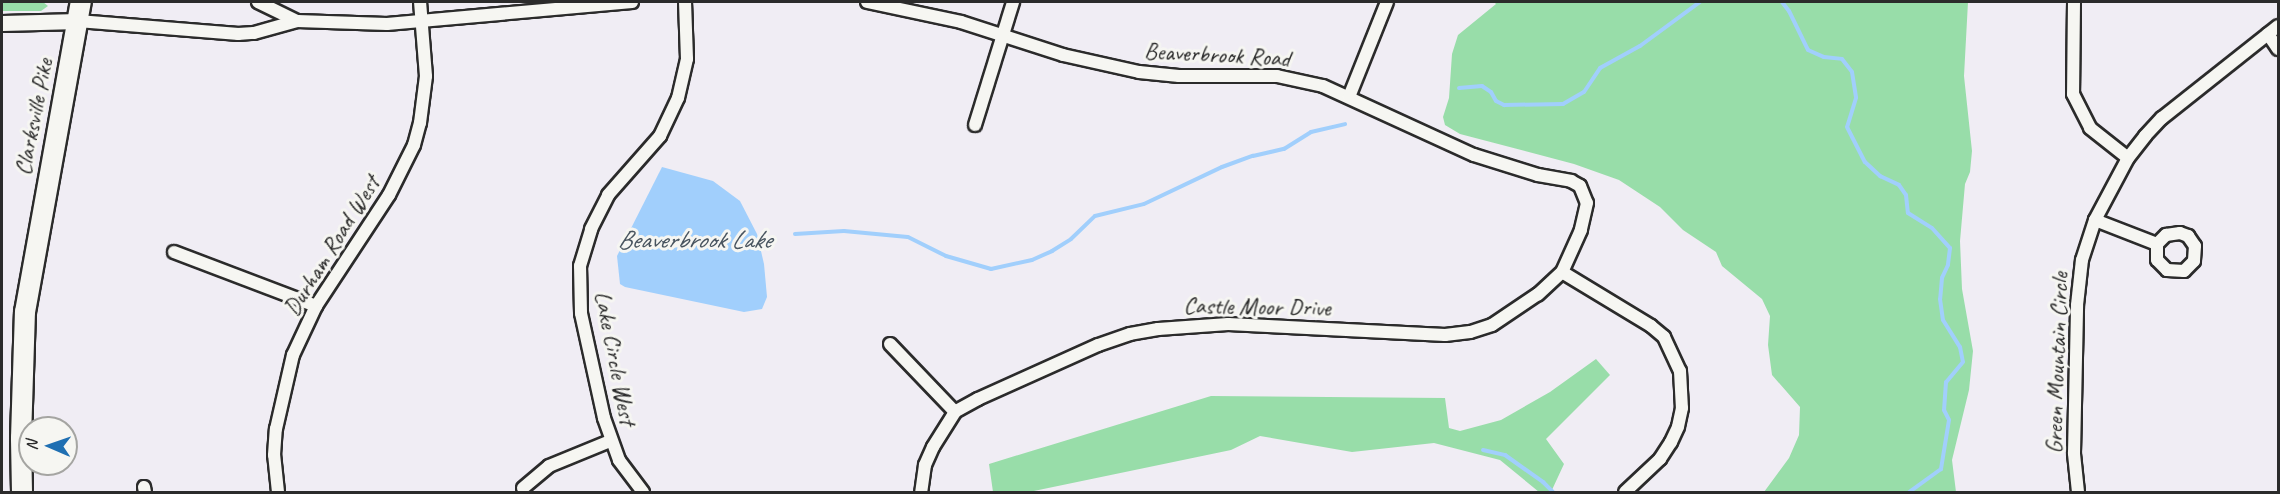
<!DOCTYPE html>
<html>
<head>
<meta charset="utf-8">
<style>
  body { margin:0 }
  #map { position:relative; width:2280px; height:494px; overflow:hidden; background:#f0edf4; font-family:Caveat,sans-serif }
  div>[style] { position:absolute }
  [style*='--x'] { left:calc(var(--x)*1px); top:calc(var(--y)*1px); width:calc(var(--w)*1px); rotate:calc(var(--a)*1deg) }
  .green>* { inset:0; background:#98dda9 }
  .water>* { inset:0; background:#a1cffc }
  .stream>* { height:4px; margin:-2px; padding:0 2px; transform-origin:2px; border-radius:2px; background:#a1cffc }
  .roads { filter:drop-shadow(2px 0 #2b2b2b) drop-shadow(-2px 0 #2b2b2b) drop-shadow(0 2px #2b2b2b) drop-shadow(0 -2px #2b2b2b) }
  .minor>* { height:12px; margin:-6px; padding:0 6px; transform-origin:6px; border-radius:6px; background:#f6f6f2 }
  .tertiary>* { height:15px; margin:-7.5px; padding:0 7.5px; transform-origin:7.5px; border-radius:7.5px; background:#f6f6f2 }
  .primary>* { height:20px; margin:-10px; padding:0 10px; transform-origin:10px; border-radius:10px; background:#f6f6f2 }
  span { translate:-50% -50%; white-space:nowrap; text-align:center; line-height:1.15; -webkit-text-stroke:6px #f6f6f2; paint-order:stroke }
  .street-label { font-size:24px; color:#2b2b2b }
  .water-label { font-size:26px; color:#48545f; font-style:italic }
  .frame { position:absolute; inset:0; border:3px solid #2b2b2b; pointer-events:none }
  .north { position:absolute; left:18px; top:416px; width:60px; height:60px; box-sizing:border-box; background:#f6f6f2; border:2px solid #a5a5a2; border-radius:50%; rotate:272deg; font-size:16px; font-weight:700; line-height:24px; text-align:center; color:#2b2b2b }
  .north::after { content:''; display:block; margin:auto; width:21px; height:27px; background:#1f6fb2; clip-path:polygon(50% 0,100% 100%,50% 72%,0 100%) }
</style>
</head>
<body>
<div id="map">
  <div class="green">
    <i style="clip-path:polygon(2px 2px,43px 2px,48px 6px,41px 11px,2px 11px)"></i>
    <i style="clip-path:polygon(1494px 2px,1968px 2px,1964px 76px,1972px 151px,1970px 172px,1965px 184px,1960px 241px,1962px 289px,1973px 351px,1969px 390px,1952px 460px,1956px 492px,1764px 492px,1789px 458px,1799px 435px,1800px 407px,1772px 375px,1768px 345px,1770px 316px,1762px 299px,1722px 266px,1716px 252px,1683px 230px,1660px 207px,1619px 180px,1574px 164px,1460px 134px,1445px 125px,1443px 117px,1449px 98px,1452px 54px,1458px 35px,1496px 4px)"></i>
    <i style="clip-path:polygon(1596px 359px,1610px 375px,1546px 439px,1564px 464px,1551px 492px,1539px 492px,1500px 460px,1434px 443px,1352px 452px,1260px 436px,1231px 450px,1029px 492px,993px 492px,989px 464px,1211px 396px,1445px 398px,1449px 428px,1460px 431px,1501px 420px,1550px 392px)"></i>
  </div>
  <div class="water">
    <i style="clip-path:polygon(662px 167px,713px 181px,740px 201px,757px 234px,764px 264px,767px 297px,762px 309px,744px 312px,625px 287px,620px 284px,617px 256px)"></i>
  </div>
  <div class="stream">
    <i style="--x:1782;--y:2;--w:11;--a:52"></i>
    <i style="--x:1789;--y:11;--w:43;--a:64"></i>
    <i style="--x:1808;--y:50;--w:17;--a:24"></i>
    <i style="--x:1824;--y:57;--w:18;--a:6"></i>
    <i style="--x:1842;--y:59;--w:16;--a:52"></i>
    <i style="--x:1852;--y:72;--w:26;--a:81"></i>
    <i style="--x:1856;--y:98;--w:30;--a:107"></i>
    <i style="--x:1847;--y:127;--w:39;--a:63"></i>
    <i style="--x:1865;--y:162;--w:21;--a:43"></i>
    <i style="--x:1880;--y:176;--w:21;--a:25"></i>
    <i style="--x:1899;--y:185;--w:12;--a:55"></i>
    <i style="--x:1906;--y:195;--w:18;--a:84"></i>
    <i style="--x:1908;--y:213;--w:28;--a:32"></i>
    <i style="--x:1932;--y:228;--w:27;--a:48"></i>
    <i style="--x:1950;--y:248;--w:17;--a:97"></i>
    <i style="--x:1948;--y:265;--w:14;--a:115"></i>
    <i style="--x:1942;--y:278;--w:21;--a:95"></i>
    <i style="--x:1940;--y:299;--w:21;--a:82"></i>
    <i style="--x:1943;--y:320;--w:32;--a:58"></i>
    <i style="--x:1960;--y:347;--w:15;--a:79"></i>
    <i style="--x:1963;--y:362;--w:26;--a:130"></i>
    <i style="--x:1946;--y:382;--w:28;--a:94"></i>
    <i style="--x:1944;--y:410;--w:11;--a:63"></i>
    <i style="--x:1949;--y:420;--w:50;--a:99.3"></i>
    <i style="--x:1941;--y:469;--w:39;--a:144"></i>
    <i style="--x:1459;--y:88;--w:23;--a:-5"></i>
    <i style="--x:1482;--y:86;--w:11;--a:34"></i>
    <i style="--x:1491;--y:92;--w:10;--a:61"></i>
    <i style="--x:1496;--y:101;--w:9;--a:27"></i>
    <i style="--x:1504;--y:105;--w:59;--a:-1"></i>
    <i style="--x:1563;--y:104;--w:24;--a:-30"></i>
    <i style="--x:1584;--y:92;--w:29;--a:-56"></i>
    <i style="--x:1600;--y:68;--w:46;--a:-28.8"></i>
    <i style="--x:1640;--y:46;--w:74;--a:-36.3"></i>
    <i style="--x:795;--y:234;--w:49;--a:-3.5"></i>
    <i style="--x:844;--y:231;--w:64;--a:5.4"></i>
    <i style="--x:908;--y:237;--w:42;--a:26.6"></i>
    <i style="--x:946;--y:256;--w:47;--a:16.1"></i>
    <i style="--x:991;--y:269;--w:42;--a:-12.4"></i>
    <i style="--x:1032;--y:260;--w:22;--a:-24"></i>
    <i style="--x:1052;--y:251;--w:22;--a:-32"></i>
    <i style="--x:1071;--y:239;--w:33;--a:-44"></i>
    <i style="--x:1095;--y:216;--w:50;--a:-13.8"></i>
    <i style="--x:1144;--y:204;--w:86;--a:-25.4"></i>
    <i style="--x:1222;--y:167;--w:33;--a:-20"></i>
    <i style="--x:1253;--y:156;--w:32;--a:-13"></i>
    <i style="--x:1284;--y:149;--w:32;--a:-32"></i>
    <i style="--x:1311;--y:132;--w:35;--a:-13"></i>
    <i style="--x:1483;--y:450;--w:23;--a:13"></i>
    <i style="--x:1505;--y:455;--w:47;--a:35.4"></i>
    <i style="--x:1543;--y:482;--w:14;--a:45"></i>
  </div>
  <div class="roads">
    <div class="minor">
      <i style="--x:258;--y:2;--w:43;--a:26"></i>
      <i style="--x:867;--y:2;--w:96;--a:12"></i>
      <i style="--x:961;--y:22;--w:107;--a:17.9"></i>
      <i style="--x:1063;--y:55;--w:78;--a:12.6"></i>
      <i style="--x:1139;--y:72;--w:40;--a:5.7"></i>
      <i style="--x:1179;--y:76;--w:98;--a:0"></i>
      <i style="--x:1277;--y:76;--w:47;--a:12.3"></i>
      <i style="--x:1323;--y:86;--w:166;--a:24.6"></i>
      <i style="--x:1474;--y:155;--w:67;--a:17.4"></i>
      <i style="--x:1538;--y:175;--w:34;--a:10"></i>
      <i style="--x:1571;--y:181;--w:10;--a:29"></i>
      <i style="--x:1580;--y:186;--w:18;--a:68"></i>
      <i style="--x:1587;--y:203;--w:28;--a:103"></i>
      <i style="--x:1581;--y:230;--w:46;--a:114.3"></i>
      <i style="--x:1562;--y:272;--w:33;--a:137"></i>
      <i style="--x:1538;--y:294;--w:55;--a:146"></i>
      <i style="--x:1492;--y:325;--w:23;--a:162"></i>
      <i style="--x:1470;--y:332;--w:25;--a:173"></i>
      <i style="--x:1445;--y:335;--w:217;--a:-177.1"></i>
      <i style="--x:1228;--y:324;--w:70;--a:175.9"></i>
      <i style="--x:1158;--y:329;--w:28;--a:170"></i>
      <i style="--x:1130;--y:334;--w:34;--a:161"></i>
      <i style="--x:1098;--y:345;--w:132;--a:155.8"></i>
      <i style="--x:978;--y:399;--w:26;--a:151"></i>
      <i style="--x:955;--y:412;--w:41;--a:122.2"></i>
      <i style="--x:933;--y:447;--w:20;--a:114"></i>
      <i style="--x:925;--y:465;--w:27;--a:98"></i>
      <i style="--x:2074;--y:2;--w:92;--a:90.6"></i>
      <i style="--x:2073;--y:94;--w:38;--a:63"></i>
      <i style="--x:2090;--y:128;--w:48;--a:38.3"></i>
      <i style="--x:78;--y:21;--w:161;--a:4.6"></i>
      <i style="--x:238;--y:34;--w:16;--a:-4"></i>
      <i style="--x:254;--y:33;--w:45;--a:-15.6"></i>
      <i style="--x:297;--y:21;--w:90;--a:1.9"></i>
      <i style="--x:387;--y:24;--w:246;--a:-5.1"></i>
      <i style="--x:2268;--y:34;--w:18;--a:56"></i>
      <i style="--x:1349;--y:97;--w:102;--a:-68.2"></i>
      <i style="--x:975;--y:125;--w:129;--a:-72.8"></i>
      <i style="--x:2095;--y:220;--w:66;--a:21.2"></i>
      <i style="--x:2157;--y:244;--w:13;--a:-45"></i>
      <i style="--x:2166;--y:235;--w:14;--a:-8"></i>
      <i style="--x:2180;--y:233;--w:9;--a:21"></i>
      <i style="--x:2188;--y:236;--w:12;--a:55"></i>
      <i style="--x:2195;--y:246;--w:15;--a:94"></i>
      <i style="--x:2194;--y:261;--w:14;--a:135"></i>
      <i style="--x:2184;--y:271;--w:17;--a:-177"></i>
      <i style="--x:2167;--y:270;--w:14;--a:-135"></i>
      <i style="--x:2157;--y:260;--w:16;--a:-90"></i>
      <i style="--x:174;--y:252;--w:152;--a:20.8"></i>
      <i style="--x:1562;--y:272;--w:104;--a:31.2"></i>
      <i style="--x:1651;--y:326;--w:17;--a:40"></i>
      <i style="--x:1664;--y:337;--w:38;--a:65"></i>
      <i style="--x:1680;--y:371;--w:37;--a:87"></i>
      <i style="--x:1682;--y:408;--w:19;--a:102"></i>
      <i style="--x:1678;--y:427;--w:17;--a:115"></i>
      <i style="--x:1671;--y:442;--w:20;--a:123"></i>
      <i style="--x:1660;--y:459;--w:48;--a:136.7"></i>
      <i style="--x:890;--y:344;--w:94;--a:46.3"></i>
      <i style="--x:144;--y:487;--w:5;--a:79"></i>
      <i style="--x:523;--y:488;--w:34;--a:-40"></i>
      <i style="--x:549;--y:466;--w:66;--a:-22.3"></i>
      <i style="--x:278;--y:492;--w:37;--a:-96"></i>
      <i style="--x:274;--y:455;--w:26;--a:-86"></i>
      <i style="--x:276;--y:429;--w:76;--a:-77.1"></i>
      <i style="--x:293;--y:355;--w:54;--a:-64.9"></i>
      <i style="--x:316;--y:306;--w:133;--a:-56.7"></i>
      <i style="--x:389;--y:195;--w:56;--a:-63.4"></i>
      <i style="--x:414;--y:145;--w:23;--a:-75"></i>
      <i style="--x:420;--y:123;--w:47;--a:-82.7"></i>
      <i style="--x:426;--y:76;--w:74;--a:-94.6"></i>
      <i style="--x:643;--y:492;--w:40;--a:-127"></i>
      <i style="--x:619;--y:460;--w:45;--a:-109.7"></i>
      <i style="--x:604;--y:418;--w:107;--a:-102.4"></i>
      <i style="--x:581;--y:313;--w:47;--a:-91.2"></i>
      <i style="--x:580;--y:266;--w:39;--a:-73"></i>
      <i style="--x:591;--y:229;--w:38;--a:-63"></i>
      <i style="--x:608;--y:195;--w:79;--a:-48.6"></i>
      <i style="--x:660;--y:136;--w:42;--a:-64.7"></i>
      <i style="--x:678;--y:98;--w:40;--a:-77"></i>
      <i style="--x:687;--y:59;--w:57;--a:-92"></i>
      <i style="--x:2078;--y:492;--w:39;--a:-96"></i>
      <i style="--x:2074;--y:453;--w:148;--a:-88.8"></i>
      <i style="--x:2077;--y:305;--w:45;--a:-83.7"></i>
      <i style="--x:2082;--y:260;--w:42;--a:-72"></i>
      <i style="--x:2095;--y:220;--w:70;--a:-62"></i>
      <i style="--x:2128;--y:158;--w:28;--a:-52"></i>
      <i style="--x:2145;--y:136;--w:25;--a:-47"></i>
      <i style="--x:2162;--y:118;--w:148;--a:-38.4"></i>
    </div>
    <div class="tertiary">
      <i style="--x:2;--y:23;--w:76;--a:-1.5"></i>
    </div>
    <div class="primary">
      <i style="--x:22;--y:492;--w:54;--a:-91.1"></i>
      <i style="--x:21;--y:438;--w:126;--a:-88.2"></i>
      <i style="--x:25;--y:312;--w:315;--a:-79.8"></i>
    </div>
  </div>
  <div class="street-label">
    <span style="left:1217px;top:55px;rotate:3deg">Beaverbrook Road</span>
    <span style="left:34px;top:117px;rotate:-79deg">Clarksville Pike</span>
    <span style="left:332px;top:246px;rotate:-58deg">Durham Road West</span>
    <span style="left:1257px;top:307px;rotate:1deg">Castle Moor Drive</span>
    <span style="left:615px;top:358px;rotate:79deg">Lake Circle West</span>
    <span style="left:2057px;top:363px;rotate:-88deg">Green Mountain Circle</span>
  </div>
  <div class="water-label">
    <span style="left:694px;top:240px">Beaverbrook Lake</span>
  </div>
  <div class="frame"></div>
  <div class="north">N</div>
</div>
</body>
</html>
